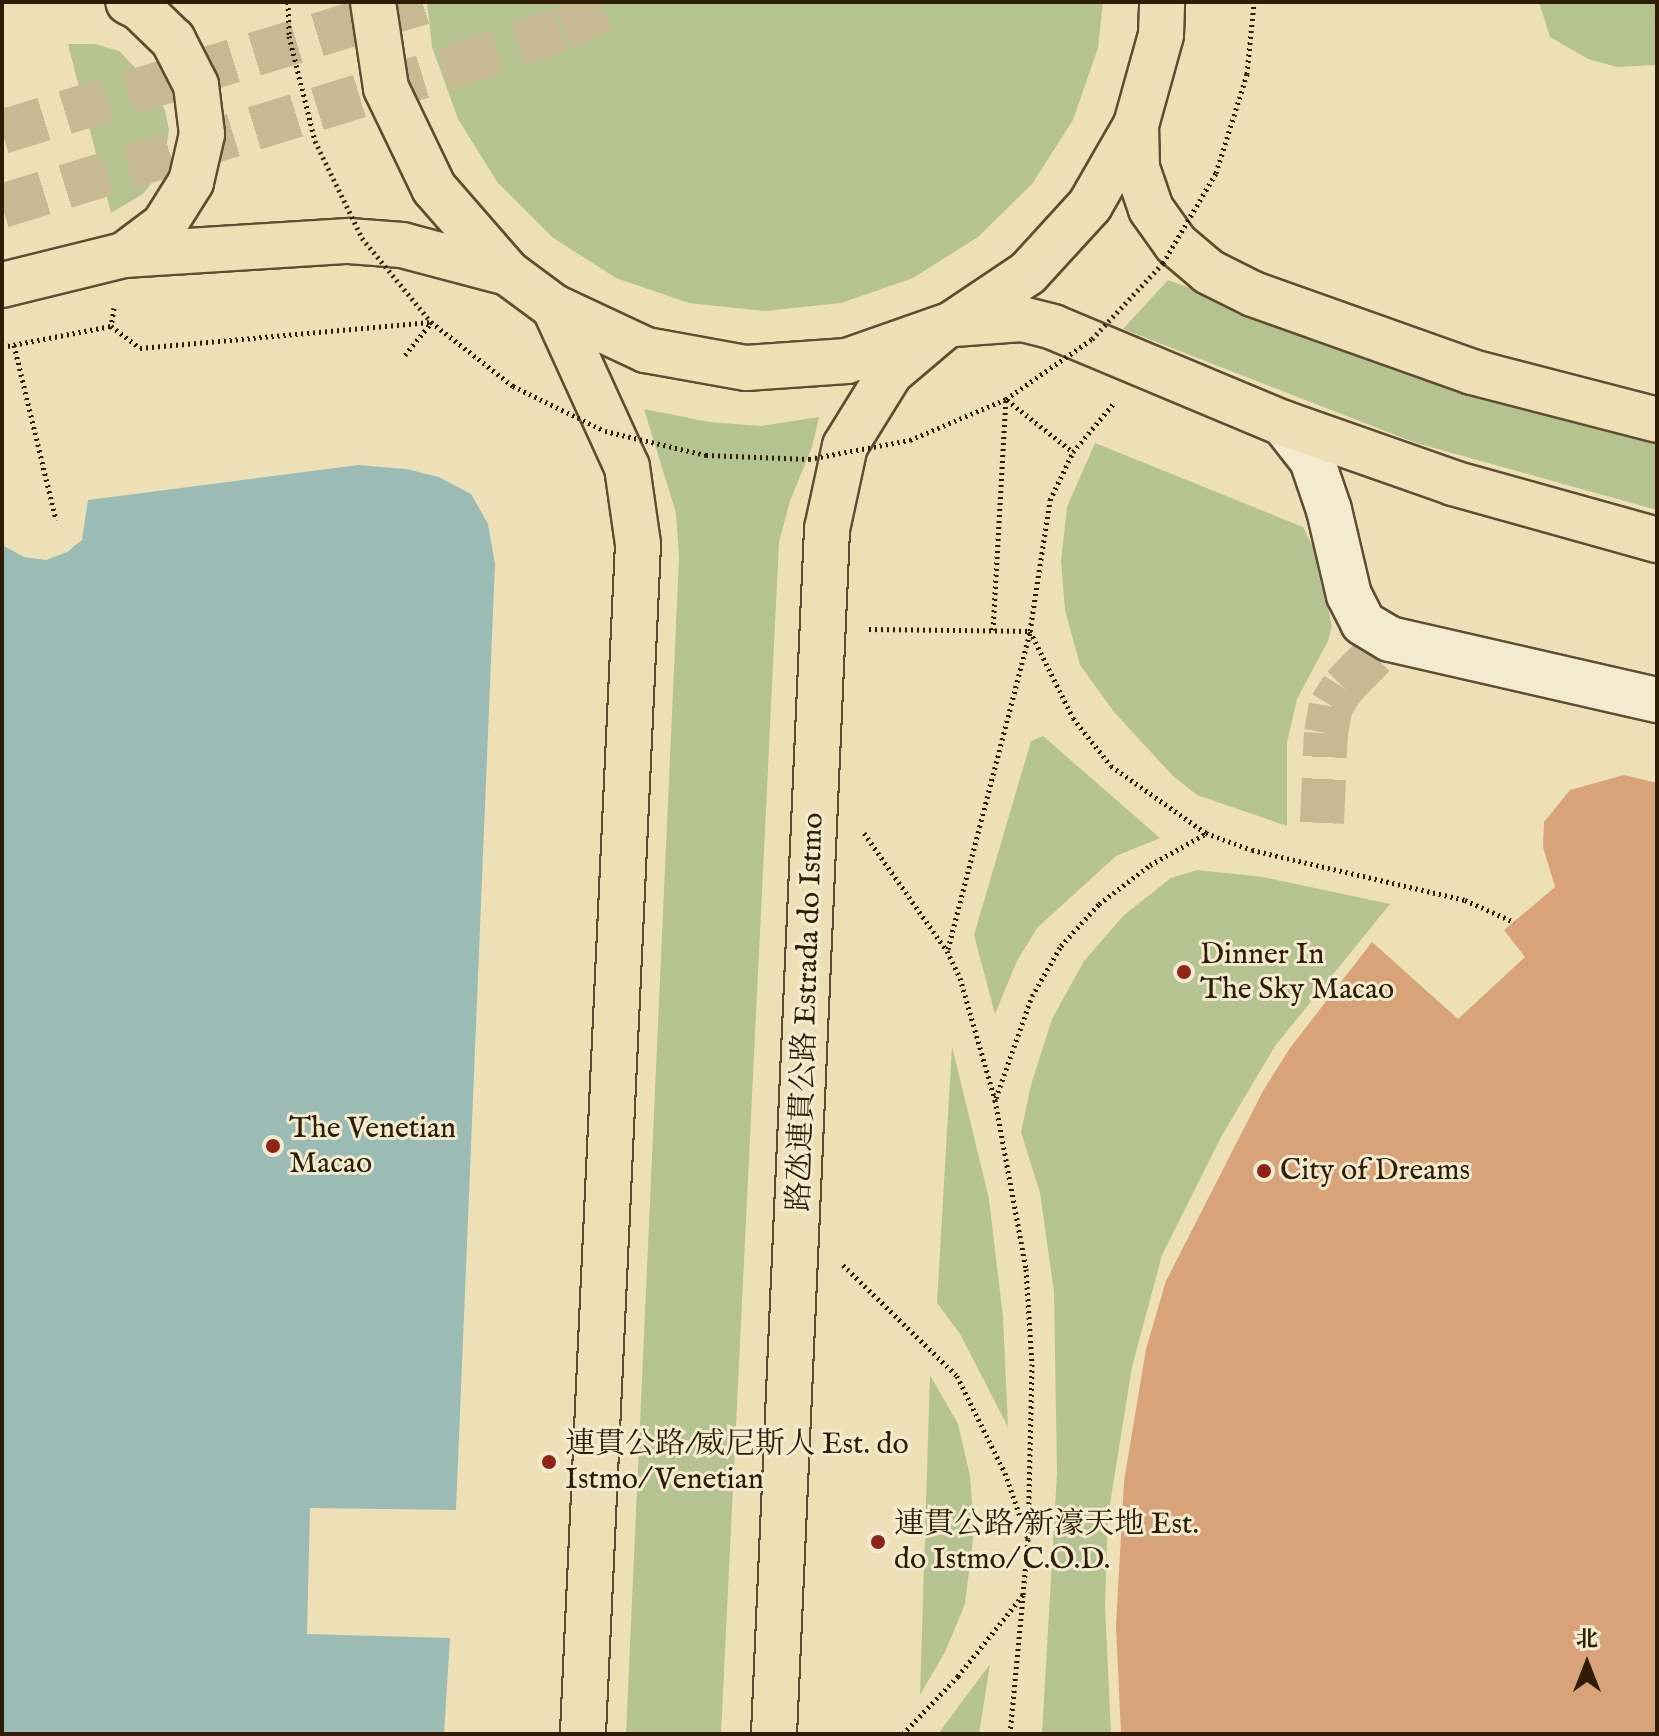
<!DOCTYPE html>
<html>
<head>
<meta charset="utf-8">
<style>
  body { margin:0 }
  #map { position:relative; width:1659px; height:1736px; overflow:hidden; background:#ede0b7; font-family:"IM FELL English","Noto Serif SC",serif }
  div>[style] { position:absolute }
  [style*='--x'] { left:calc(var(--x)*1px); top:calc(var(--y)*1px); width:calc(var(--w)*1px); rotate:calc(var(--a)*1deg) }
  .green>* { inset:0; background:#b5c390 }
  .water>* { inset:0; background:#9abcb4 }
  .building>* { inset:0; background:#d8a379 }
  .minor-tunnel>* { height:44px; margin-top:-22px; transform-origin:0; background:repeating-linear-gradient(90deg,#c7b993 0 44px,transparent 0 66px) }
  .major-tunnel>* { height:44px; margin-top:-22px; transform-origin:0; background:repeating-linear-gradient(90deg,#c7b993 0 44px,transparent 0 66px) }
  .path>* { height:5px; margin-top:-2.5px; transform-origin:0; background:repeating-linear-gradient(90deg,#2e1c05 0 2px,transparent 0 6px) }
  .roads { filter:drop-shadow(2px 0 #5e4d32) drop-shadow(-2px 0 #5e4d32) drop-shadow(0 2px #5e4d32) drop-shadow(0 -2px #5e4d32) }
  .minor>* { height:44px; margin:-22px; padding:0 22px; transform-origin:22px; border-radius:22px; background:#f3ebd0 }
  .major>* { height:44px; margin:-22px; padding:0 22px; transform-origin:22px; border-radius:22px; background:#ede0b7 }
  .path-bridge>* { height:5px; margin-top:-2.5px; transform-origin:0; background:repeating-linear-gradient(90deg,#2e1c05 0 2px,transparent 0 6px) }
  .dots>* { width:22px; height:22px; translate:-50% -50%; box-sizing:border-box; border:4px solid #f3ebd0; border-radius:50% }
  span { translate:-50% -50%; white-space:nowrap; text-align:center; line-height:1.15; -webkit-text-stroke:6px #f3ebd0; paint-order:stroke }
  .poi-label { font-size:30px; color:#2e1c05 }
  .left { translate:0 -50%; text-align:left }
  .street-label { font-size:30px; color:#2e1c05 }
  .frame { position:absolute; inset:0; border:4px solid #2e1c05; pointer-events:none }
  .north { position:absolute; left:1547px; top:1624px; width:80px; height:80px; -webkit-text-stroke:6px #f3ebd0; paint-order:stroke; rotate:0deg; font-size:22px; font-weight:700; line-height:32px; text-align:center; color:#2e1c05 }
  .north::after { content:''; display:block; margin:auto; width:28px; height:36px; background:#2e1c05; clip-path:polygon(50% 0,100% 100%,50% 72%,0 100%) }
</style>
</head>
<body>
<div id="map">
  <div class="green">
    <i style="clip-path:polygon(427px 2px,1103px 2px,1098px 48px,1073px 120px,1032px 184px,978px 237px,913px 278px,841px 303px,765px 311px,689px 303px,616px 278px,552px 237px,498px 183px,458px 119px,432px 47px)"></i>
    <i style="clip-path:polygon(1539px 2px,1657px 2px,1657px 65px,1617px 67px,1588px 59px,1550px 37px)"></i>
    <i style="clip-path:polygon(68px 44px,95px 44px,119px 51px,147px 80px,165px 110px,169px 130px,163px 168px,143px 194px,111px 213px)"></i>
    <i style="clip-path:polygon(1168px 280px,1424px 375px,1657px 435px,1657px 510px,1416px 443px,1123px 329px)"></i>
    <i style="clip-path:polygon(644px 409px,709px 422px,761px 426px,819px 417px,812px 447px,790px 501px,779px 542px,721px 1734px,626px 1734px,679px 558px,676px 513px)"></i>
    <i style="clip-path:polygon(1095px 443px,1303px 527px,1316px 553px,1332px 626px,1328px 641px,1297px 699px,1287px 743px,1287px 826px,1197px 795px,1173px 776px,1114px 712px,1080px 665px,1065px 610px,1061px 561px,1067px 507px)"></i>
    <i style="clip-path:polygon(1043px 736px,1160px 838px,1116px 856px,1037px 928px,1017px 961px,995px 1014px,974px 935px,1031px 741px)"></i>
    <i style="clip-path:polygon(1197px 870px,1263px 877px,1390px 904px,1275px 1046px,1221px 1137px,1162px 1255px,1132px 1367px,1108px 1516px,1105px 1605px,1111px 1734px,1042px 1734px,1057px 1473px,1054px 1292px,1040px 1193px,1021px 1132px,1031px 1085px,1052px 1019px,1084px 961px,1124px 915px,1171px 878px)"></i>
    <i style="clip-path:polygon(952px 1046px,989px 1199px,1003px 1317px,1008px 1427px,960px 1334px,937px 1303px)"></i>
    <i style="clip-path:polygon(930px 1375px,958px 1424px,970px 1476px,974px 1530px,965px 1604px,945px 1652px,920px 1695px)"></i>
    <i style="clip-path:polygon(990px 1664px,979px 1734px,938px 1734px)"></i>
  </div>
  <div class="water">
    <i style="clip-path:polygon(358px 465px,406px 469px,439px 477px,471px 494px,488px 524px,495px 564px,456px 1510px,310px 1508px,307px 1634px,450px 1638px,444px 1734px,2px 1734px,2px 545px,24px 557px,46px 560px,67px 552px,82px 540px,88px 500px)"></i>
  </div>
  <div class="building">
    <i style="clip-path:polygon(1624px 775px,1657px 783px,1657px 1734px,1121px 1734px,1116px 1626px,1124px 1481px,1146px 1349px,1166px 1281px,1263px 1091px,1290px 1048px,1372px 942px,1458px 1019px,1525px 957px,1504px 930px,1555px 887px,1543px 847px,1544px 822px,1570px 790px)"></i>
  </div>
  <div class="minor-tunnel">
    <i style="--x:1322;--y:823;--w:90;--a:-87.5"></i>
    <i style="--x:1326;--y:733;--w:27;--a:-80"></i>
    <i style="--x:1331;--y:706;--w:22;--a:-58"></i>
    <i style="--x:1343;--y:687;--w:67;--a:-45.6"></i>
  </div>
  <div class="major-tunnel">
    <i style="--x:2;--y:132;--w:443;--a:-17.1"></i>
    <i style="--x:2;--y:206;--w:475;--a:-17.1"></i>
    <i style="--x:456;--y:66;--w:114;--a:-19.6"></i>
    <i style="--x:563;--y:28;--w:64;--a:-23.8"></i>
  </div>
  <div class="path">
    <i style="--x:114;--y:308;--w:18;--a:99"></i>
    <i style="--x:111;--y:326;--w:36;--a:37"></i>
    <i style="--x:140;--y:348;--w:292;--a:-5.1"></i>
    <i style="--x:14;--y:345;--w:180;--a:76.5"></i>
    <i style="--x:2;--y:347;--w:111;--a:-10.9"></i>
    <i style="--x:405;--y:355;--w:41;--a:-50.9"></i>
    <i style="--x:1007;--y:400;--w:84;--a:38.2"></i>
    <i style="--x:869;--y:629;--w:161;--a:0.7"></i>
    <i style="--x:1030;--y:631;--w:97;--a:63.7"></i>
    <i style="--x:1073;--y:718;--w:61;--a:51.6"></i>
    <i style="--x:1111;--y:766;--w:116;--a:35.2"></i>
    <i style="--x:1206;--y:833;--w:49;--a:20.3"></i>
    <i style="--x:1252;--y:850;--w:219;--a:13.2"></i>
    <i style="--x:1465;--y:900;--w:54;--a:24.2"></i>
    <i style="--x:993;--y:630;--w:231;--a:-86.8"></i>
    <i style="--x:864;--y:833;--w:144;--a:54.9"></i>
    <i style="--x:947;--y:951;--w:30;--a:64"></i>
    <i style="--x:960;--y:978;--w:127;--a:74"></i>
    <i style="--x:995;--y:1100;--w:172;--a:79.6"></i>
    <i style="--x:1026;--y:1269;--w:95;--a:86.4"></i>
    <i style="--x:1032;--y:1364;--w:175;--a:91.3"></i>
    <i style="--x:948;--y:949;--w:328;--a:-75.5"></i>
    <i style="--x:1030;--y:631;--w:133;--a:-81.3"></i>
    <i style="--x:1050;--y:500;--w:53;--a:-64.4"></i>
    <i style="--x:1073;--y:452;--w:64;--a:-50.1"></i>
    <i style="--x:996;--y:1098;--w:108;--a:-70.6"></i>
    <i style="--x:1032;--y:996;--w:58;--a:-59.9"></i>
    <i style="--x:1061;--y:946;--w:57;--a:-47.9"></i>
    <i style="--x:1099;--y:904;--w:64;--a:-37.4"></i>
    <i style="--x:1150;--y:865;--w:63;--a:-29.4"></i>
    <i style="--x:843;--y:1265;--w:159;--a:44.2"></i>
    <i style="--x:957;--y:1376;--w:108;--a:63.7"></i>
    <i style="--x:1005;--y:1473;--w:70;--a:70.8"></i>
    <i style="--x:1028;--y:1539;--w:56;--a:95.1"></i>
    <i style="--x:1023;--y:1595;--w:104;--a:128.7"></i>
    <i style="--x:958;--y:1676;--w:80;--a:133.5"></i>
    <i style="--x:1010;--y:1734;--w:139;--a:-84.6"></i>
  </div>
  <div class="roads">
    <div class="minor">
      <i style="--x:1283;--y:423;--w:47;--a:51.9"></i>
      <i style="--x:1312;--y:460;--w:53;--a:71.2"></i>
      <i style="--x:1329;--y:510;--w:87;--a:76.8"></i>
      <i style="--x:1349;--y:595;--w:31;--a:63"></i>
      <i style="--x:1363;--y:623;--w:31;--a:31"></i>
      <i style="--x:1390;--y:639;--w:274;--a:12.9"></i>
    </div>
    <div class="major">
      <i style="--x:373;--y:2;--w:87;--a:81.4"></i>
      <i style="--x:386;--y:88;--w:111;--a:64.4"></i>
      <i style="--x:434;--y:188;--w:113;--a:49"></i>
      <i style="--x:508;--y:273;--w:57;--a:36.5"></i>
      <i style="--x:554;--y:307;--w:102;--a:25.1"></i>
      <i style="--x:646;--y:350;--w:102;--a:10.2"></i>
      <i style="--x:746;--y:368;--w:101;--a:-4"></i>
      <i style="--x:847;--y:361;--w:111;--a:-19.4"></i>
      <i style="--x:952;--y:324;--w:92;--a:-33.9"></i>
      <i style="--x:1028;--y:273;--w:92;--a:-47.6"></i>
      <i style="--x:1090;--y:205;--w:92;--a:-60.1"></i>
      <i style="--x:1136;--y:125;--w:93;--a:-74.5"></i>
      <i style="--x:1161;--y:35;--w:33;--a:-88"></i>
      <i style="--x:1136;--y:125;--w:43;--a:88.7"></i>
      <i style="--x:1137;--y:168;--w:43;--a:71.1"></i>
      <i style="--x:1151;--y:209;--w:43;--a:54.5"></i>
      <i style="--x:1176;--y:244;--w:43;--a:40.3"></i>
      <i style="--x:1209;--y:272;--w:49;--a:26.6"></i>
      <i style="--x:1253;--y:294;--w:232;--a:19.6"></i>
      <i style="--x:1472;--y:372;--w:191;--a:14.5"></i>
      <i style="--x:124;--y:255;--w:50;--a:-36.9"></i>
      <i style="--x:164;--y:225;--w:51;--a:-57.9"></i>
      <i style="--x:191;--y:182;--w:49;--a:-77.1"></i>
      <i style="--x:202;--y:134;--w:49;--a:-97"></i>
      <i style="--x:196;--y:85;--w:51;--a:-117.1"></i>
      <i style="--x:173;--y:40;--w:46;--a:-135.9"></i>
      <i style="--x:140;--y:8;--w:13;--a:-153"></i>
      <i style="--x:2;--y:285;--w:126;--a:-13.8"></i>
      <i style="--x:124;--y:255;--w:225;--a:-3.6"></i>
      <i style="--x:349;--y:241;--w:53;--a:4.3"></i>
      <i style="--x:402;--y:245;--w:110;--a:14.8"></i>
      <i style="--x:554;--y:307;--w:176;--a:65.5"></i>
      <i style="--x:627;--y:467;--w:78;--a:81.9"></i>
      <i style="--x:638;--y:544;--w:1191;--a:92.65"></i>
      <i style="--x:954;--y:324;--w:68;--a:-4.2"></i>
      <i style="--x:1022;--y:319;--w:32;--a:14"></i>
      <i style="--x:1053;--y:327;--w:249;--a:22.7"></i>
      <i style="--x:1283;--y:423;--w:180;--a:19.4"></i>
      <i style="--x:1453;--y:483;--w:212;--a:15.6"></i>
      <i style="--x:774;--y:1734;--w:1206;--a:-87.48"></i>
      <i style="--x:827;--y:529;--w:85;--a:-77.8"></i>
      <i style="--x:845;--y:446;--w:86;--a:-58.3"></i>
      <i style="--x:890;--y:373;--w:70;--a:-40.3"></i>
    </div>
  </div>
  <div class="path-bridge">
    <i style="--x:288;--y:2;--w:34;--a:88"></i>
    <i style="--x:289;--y:36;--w:108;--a:76.1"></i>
    <i style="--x:315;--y:141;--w:108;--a:64.1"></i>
    <i style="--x:362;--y:238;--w:109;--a:50.6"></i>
    <i style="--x:431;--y:322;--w:104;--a:38"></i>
    <i style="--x:513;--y:386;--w:102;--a:26.1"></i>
    <i style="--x:605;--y:431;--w:104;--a:13.4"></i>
    <i style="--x:706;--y:455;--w:103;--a:2.2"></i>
    <i style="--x:809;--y:459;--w:103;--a:-10.7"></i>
    <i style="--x:910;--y:440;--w:104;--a:-23.1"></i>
    <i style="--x:1006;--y:399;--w:105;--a:-34.9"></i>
    <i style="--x:1092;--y:339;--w:104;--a:-46.9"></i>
    <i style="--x:1163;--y:263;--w:104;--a:-59.5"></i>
    <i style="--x:1216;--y:173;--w:104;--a:-72.6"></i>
    <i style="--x:1247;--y:74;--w:72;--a:-84.4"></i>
  </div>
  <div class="dots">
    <i style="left:1184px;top:972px;background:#8f2418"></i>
    <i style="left:273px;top:1146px;background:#8f2418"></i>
    <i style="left:1264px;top:1171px;background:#8f2418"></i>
    <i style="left:549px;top:1462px;background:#8f2418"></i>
    <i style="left:878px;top:1542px;background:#8f2418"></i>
  </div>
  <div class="poi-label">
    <span class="left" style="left:1200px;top:972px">Dinner In<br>The Sky Macao</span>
    <span class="left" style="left:289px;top:1146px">The Venetian<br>Macao</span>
    <span class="left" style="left:1280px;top:1171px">City of Dreams</span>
    <span class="left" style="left:565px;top:1462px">連貫公路/威尼斯人 Est. do<br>Istmo/ Venetian</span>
    <span class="left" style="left:894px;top:1542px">連貫公路/新濠天地 Est.<br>do Istmo/ C.O.D.</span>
  </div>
  <div class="street-label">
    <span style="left:807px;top:1012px;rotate:-88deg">路氹連貫公路 Estrada do Istmo</span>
  </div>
  <div class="frame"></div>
  <div class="north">北</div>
</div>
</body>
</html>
